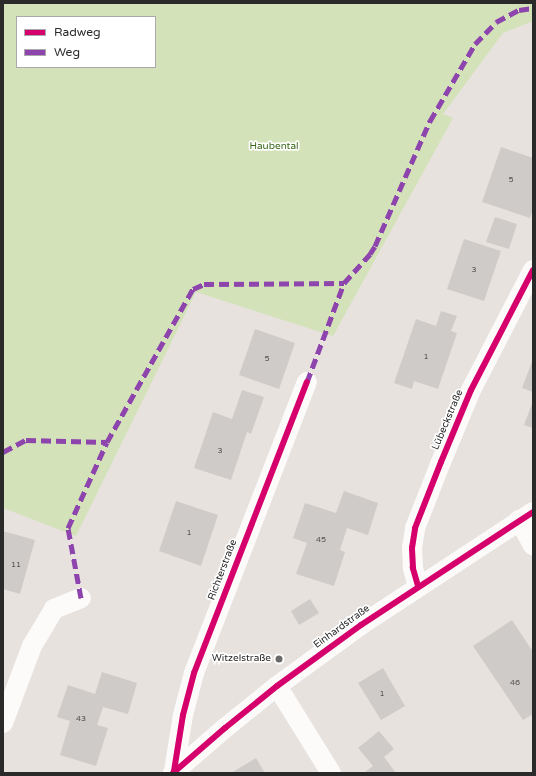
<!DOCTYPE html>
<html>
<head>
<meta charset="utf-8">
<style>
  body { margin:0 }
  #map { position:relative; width:536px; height:776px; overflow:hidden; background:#e8e2df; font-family:"Varela Round",sans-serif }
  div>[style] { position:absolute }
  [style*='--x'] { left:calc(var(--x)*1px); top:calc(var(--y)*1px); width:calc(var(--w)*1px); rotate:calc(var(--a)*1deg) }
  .green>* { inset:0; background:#d3e2b8 }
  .building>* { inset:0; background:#cfcbc8 }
  .minor>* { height:20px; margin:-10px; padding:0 10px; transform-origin:10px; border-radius:10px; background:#fcfbfa }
  .quiet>* { height:5px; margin-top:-2.5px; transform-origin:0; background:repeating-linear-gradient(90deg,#8e44ad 0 10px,transparent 0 15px) }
  .cycleway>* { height:6px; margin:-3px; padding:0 3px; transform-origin:3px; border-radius:3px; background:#d6006c }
  .dots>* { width:11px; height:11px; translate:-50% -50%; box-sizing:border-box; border:2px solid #fff; border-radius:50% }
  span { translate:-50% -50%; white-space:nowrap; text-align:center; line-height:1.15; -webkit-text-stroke:3.5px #fff; paint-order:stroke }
  .number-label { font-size:8px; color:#545352 }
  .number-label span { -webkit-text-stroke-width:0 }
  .park-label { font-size:10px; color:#3a661a }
  .street-label { font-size:10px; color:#2a2a2a }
  .poi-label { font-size:10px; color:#2a2a2a }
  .right { translate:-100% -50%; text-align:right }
  .frame { position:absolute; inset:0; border:4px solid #2a2a2a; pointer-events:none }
  .legend { position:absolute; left:16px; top:16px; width:140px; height:52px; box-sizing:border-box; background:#fff; border:1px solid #aaa; margin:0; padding:5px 7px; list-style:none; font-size:12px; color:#2a2a2a }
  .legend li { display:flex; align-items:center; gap:8px; height:20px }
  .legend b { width:20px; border:1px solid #aaa }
</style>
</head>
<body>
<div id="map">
  <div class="green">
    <i style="clip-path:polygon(evenodd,3px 3px,533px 3px,533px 21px,503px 33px,443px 114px,453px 118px,333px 336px,196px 292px,76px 536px,3px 508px,3px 3px,17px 17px,155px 17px,155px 67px,17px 67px,17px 17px)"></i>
  </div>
  <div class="building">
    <i style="clip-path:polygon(501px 147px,533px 158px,533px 209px,530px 218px,482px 202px)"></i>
    <i style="clip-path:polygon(495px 217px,517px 224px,509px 249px,486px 242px)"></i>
    <i style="clip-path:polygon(464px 239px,501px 251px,484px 301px,447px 289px)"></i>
    <i style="clip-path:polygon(441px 311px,457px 316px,451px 331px,457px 333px,438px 389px,414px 381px,412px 389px,394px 383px,416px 319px,436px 326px)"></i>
    <i style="clip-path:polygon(255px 329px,295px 343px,279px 389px,239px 375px)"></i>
    <i style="clip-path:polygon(533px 359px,533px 392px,522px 388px)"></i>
    <i style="clip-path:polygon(242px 390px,264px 397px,251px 434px,247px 432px,231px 480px,194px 468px,213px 412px,232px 419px)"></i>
    <i style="clip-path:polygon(533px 401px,533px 428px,524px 425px)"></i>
    <i style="clip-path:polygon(344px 491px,378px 503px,368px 535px,347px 528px,340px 550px,345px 552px,334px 586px,296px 574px,307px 543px,293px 538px,305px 503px,336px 513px)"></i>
    <i style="clip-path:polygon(176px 501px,218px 515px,201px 566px,159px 551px)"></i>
    <i style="clip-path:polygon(3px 531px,35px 540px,20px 594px,3px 589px)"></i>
    <i style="clip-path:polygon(310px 599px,319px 613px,299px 625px,291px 611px)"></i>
    <i style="clip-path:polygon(512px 620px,533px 652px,533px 714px,523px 720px,473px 646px)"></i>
    <i style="clip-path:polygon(383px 668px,405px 706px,381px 720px,358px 683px)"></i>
    <i style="clip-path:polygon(102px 672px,137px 683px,128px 714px,103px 707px,97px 725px,108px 728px,96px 766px,60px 755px,70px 721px,57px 717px,68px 685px,95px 694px)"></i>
    <i style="clip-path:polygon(379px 731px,394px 749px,384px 757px,396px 773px,365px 772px,373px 766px,358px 748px)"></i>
    <i style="clip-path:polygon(256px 758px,265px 773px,231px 773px)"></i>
  </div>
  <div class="minor">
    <i style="--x:519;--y:520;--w:29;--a:61"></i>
    <i style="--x:418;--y:586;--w:19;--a:-106"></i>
    <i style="--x:413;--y:568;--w:20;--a:-93"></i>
    <i style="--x:412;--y:548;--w:20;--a:-81"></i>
    <i style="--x:415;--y:528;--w:71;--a:-68.5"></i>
    <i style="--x:441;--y:462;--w:78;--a:-67.4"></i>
    <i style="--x:471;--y:390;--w:135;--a:-62.7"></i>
    <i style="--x:277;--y:686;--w:102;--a:58.2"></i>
    <i style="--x:3;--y:723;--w:82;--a:-69.4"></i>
    <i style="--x:32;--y:646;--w:43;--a:-59.3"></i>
    <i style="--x:54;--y:609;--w:29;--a:-22"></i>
    <i style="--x:174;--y:771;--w:57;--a:-80.9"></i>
    <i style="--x:183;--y:715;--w:43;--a:-75.3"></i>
    <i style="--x:194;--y:673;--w:312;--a:-68.8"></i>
    <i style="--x:173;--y:773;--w:69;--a:-40.9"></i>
    <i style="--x:225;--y:728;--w:67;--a:-38.9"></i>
    <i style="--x:277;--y:686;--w:104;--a:-36"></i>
    <i style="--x:361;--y:625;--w:206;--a:-33.3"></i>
  </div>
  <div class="quiet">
    <i style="--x:307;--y:382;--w:106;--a:-69.5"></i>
    <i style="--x:3;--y:452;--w:26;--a:-28"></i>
    <i style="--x:26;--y:440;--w:81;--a:1.4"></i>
    <i style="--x:81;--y:598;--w:71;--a:-100.5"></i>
    <i style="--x:68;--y:528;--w:94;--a:-65.6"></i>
    <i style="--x:107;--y:442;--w:176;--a:-60.7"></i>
    <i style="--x:193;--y:289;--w:12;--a:-24"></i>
    <i style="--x:204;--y:284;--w:140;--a:-0.4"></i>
    <i style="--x:344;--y:283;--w:39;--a:-48"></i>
    <i style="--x:370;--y:254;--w:9;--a:-58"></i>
    <i style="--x:375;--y:246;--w:137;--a:-66.3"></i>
    <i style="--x:430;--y:121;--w:89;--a:-59.7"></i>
    <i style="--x:475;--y:44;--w:30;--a:-46"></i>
    <i style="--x:496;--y:22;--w:26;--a:-28"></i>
    <i style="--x:519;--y:10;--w:14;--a:-8"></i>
  </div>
  <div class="cycleway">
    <i style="--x:418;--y:586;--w:19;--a:-106"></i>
    <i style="--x:413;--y:568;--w:20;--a:-93"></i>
    <i style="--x:412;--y:548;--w:20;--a:-81"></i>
    <i style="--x:415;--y:528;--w:71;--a:-68.5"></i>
    <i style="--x:441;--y:462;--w:78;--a:-67.4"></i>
    <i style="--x:471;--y:390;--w:135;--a:-62.7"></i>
    <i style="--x:174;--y:771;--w:57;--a:-80.9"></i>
    <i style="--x:183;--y:715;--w:43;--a:-75.3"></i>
    <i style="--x:194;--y:673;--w:312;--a:-68.8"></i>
    <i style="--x:173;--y:773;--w:69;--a:-40.9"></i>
    <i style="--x:225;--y:728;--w:67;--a:-38.9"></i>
    <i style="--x:277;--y:686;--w:104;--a:-36"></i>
    <i style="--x:361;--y:625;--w:206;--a:-33.3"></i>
  </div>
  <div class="dots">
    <i style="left:279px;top:659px;background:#6c6a69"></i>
  </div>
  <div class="number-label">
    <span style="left:511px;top:180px">5</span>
    <span style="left:474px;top:270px">3</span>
    <span style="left:426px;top:357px">1</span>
    <span style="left:267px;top:359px">5</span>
    <span style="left:220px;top:451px">3</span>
    <span style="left:189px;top:533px">1</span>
    <span style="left:321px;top:540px">45</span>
    <span style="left:16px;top:565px">11</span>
    <span style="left:515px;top:683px">46</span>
    <span style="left:382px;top:694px">1</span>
    <span style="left:81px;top:719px">43</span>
  </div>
  <div class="park-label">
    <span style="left:274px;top:147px">Haubental</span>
  </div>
  <div class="street-label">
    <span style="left:448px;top:420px;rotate:-67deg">Lübeckstraße</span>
    <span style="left:223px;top:570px;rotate:-69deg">Richterstraße</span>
    <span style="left:342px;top:627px;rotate:-36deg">Einhardstraße</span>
  </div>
  <div class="poi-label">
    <span class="right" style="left:271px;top:659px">Witzelstraße</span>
  </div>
  <div class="frame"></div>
  <ul class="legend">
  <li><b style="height:5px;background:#d6006c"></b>Radweg</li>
  <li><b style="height:5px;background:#8e44ad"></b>Weg</li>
  </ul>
</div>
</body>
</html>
